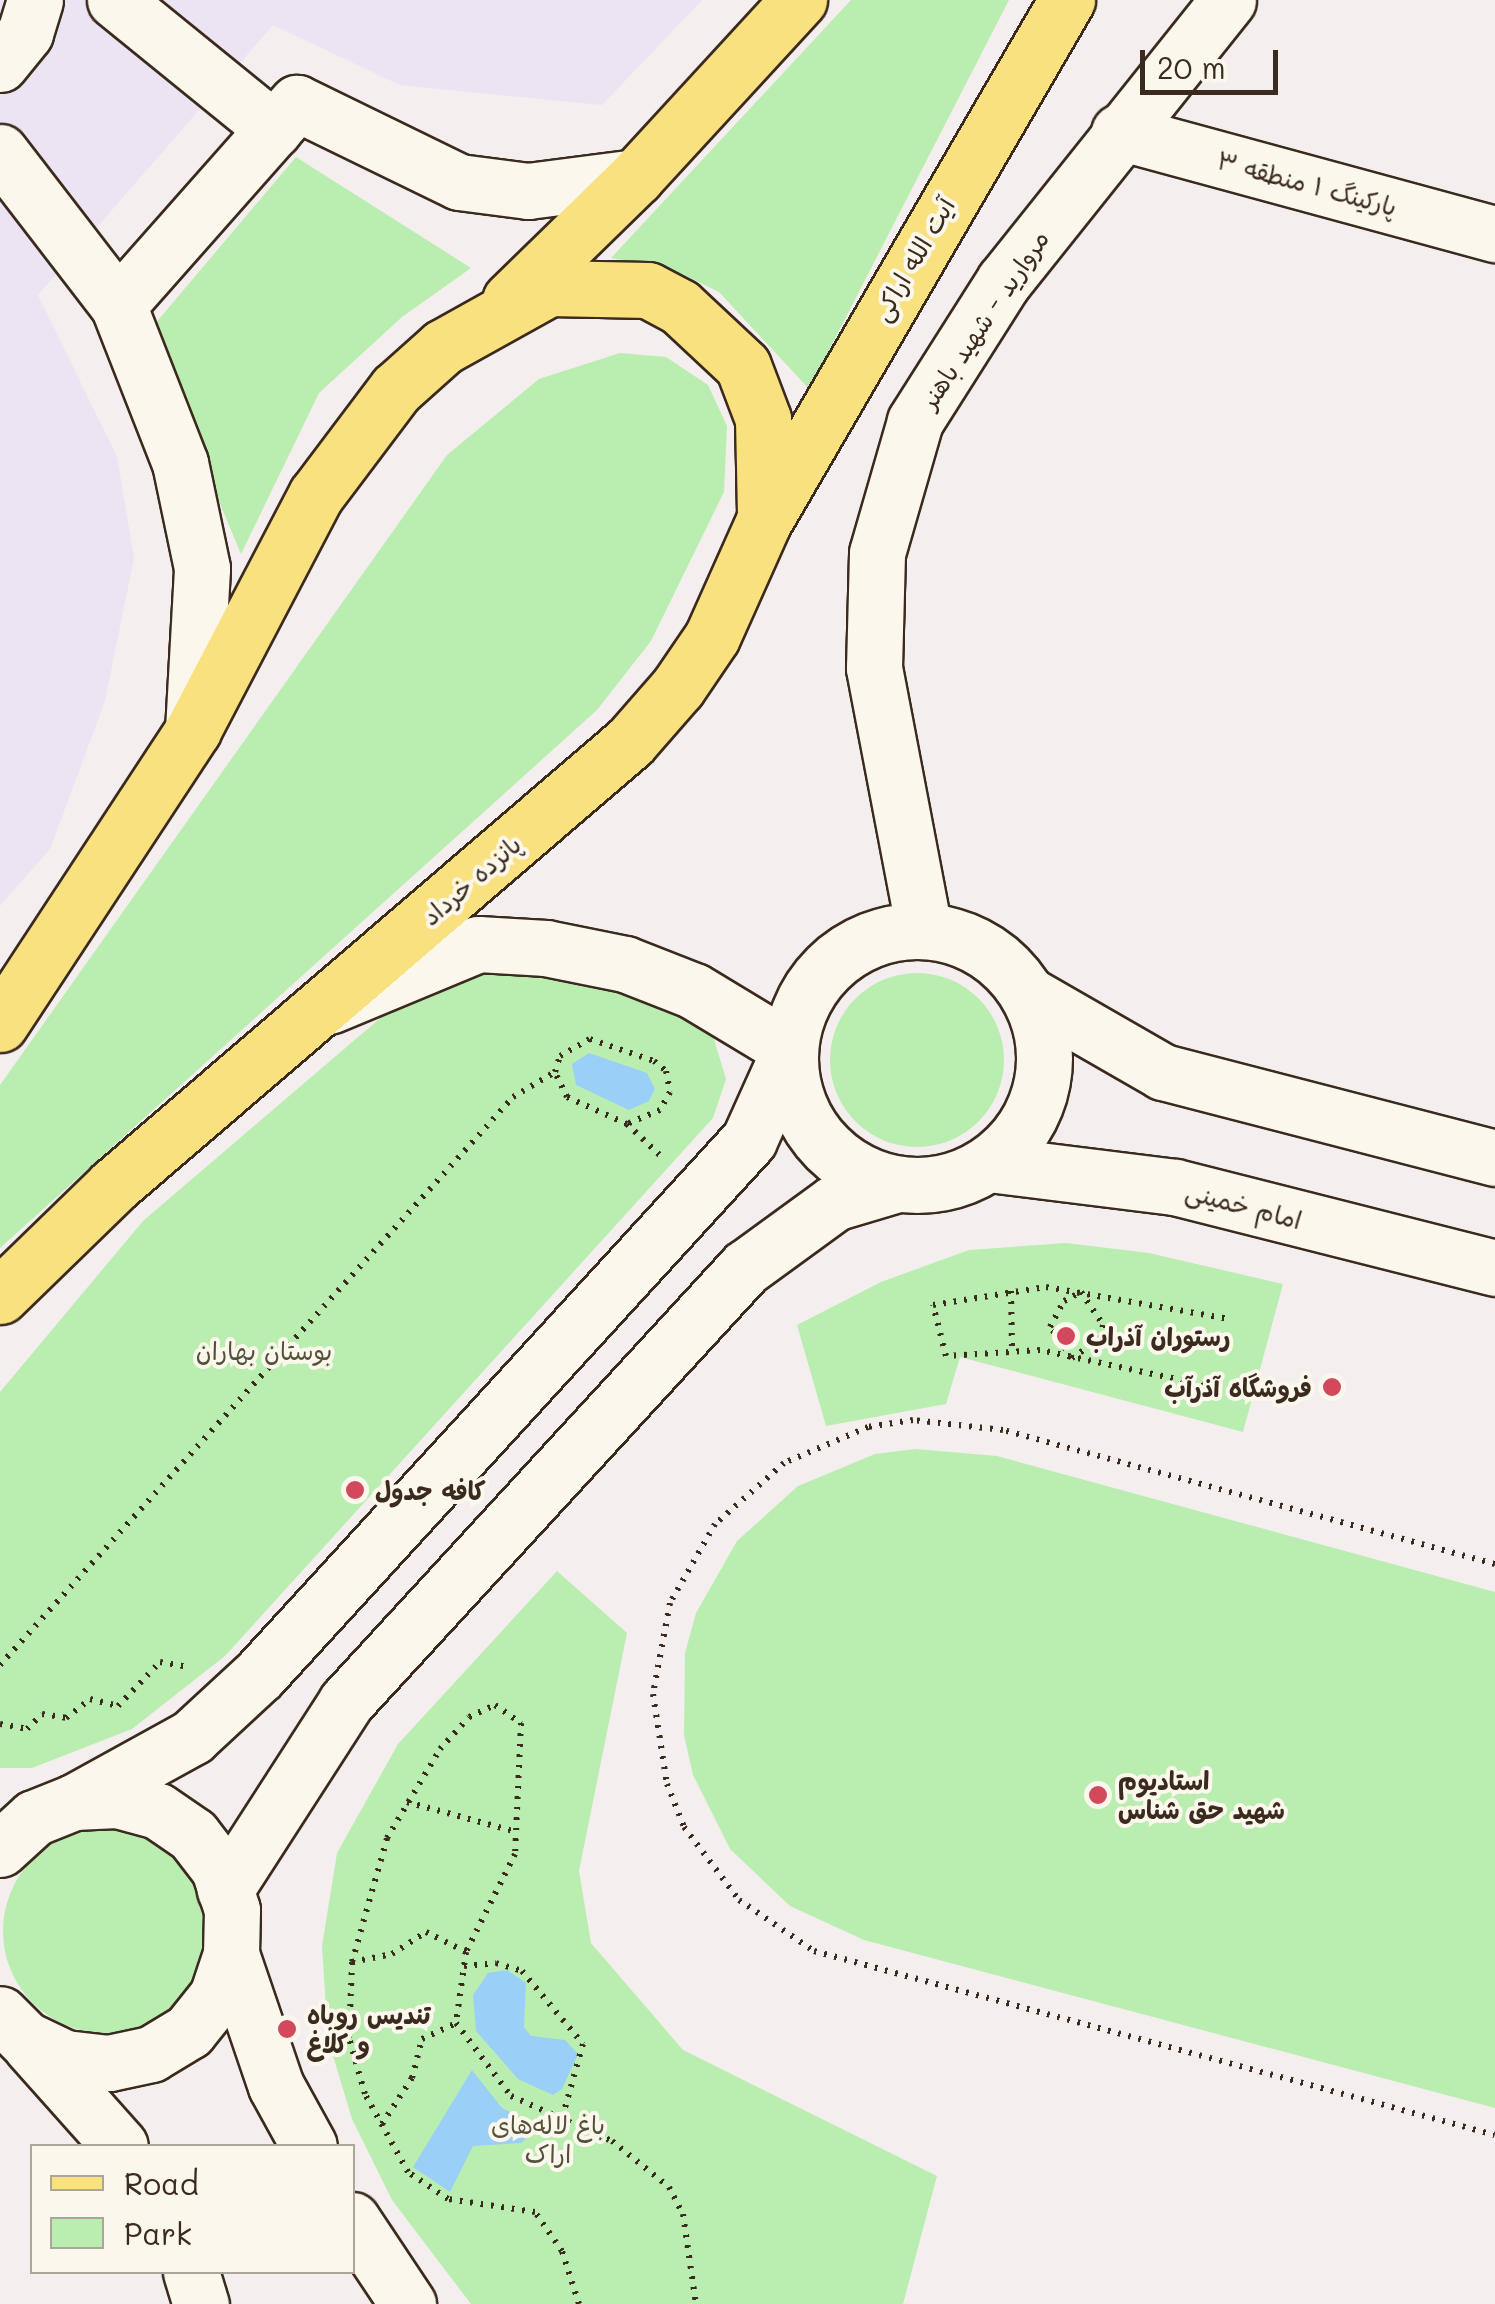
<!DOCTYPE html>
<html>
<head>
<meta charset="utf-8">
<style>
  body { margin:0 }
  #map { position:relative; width:1495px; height:2304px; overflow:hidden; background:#f4eeef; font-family:Mali,"Playpen Sans Arabic",sans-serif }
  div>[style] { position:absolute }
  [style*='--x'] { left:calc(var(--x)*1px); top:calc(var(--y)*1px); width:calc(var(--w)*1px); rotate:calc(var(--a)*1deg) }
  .built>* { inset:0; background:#ece3f3 }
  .green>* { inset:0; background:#baeeb0 }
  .round { border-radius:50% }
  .water>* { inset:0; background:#9acff8 }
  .path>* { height:6px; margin-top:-3px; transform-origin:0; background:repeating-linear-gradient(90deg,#3b2a1e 0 2.5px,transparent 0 10.5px) }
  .roads { filter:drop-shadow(2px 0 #3b2a1e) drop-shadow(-2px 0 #3b2a1e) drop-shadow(0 2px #3b2a1e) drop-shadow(0 -2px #3b2a1e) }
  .minor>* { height:55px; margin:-27.5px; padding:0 27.5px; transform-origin:27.5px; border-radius:27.5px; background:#fbf7ec }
  .minor>.ring { margin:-27.5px; padding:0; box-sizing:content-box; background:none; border:55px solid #fbf7ec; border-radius:50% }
  .major>* { height:55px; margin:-27.5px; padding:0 27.5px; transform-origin:27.5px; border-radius:27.5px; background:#fae180 }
  .dots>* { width:28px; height:28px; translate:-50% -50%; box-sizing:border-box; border:5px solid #fbf7ec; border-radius:50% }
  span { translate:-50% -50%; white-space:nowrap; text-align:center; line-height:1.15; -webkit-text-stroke:8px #fbf7ec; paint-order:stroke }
  .street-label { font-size:25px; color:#3b2a1e }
  .poi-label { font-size:25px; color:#3b2a1e; font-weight:700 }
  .left { translate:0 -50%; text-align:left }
  .right { translate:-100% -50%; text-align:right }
  .park-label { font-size:25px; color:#54513b }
  .legend { position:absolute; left:30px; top:2144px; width:325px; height:130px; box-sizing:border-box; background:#fbf7ec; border:2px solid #aea59a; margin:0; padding:12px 18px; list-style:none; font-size:30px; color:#3b2a1e }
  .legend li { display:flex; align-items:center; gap:20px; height:50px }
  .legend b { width:50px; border:2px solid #aea59a }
  .scale { position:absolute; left:1140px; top:50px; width:138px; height:45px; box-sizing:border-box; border:5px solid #3b2a1e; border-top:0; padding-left:12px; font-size:30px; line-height:35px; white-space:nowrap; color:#3b2a1e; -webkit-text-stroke:8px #fbf7ec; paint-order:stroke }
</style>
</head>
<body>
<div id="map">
  <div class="built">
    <i style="clip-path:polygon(0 0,702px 0,602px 105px,400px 85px,273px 25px,38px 295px,117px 457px,134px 558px,105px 701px,50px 849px,0 906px)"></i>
  </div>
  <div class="green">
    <i style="clip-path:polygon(851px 0,1009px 0,809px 389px,719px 292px,674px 270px,611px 258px)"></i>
    <i style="clip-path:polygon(296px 157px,471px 268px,402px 317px,319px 393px,241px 554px,148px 332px)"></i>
    <i style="clip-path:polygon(620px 353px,666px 357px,708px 385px,727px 426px,724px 492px,651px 641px,597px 710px,0 1248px,0 1085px,447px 455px,539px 379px)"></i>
    <i style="clip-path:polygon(496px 951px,684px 990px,713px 1036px,726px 1079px,713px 1118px,225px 1656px,132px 1729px,32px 1768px,0 1768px,0 1392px,143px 1221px,433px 973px)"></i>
    <i class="round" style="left:830px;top:973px;width:174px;height:174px"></i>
    <i style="clip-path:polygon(1066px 1243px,1149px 1253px,1283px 1284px,1243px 1432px,960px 1357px,946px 1404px,826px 1426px,797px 1325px,881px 1282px,969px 1250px)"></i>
    <i style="clip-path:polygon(915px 1449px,997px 1456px,1495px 1592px,1495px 2108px,864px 1940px,790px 1906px,730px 1849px,693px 1775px,684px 1735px,685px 1653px,696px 1613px,737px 1541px,798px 1486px,875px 1454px)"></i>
    <i style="clip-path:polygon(557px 1571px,627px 1633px,579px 1871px,591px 1943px,683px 2050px,937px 2176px,903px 2304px,471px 2304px,392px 2200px,352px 2119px,328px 2039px,322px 1946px,337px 1853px,398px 1744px)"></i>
    <i class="round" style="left:3px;top:1829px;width:204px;height:204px"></i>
  </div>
  <div class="water">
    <i style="clip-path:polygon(589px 1053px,647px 1073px,655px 1089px,649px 1101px,629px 1110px,576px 1085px,572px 1064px)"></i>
    <i style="clip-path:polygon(507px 1970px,526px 1983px,524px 2027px,531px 2036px,565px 2040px,578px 2054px,562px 2089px,553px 2095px,518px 2079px,476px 2031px,473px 1995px,488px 1973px)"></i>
    <i style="clip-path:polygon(472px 2070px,502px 2108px,539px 2126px,521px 2143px,473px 2146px,450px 2192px,413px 2167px)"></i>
  </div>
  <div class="path">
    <i style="--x:590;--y:1039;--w:68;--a:19"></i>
    <i style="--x:654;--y:1061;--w:16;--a:40"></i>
    <i style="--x:666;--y:1071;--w:21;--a:79"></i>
    <i style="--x:670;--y:1092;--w:21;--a:119"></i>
    <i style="--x:660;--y:1110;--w:36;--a:157"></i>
    <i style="--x:627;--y:1124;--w:66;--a:-155.8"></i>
    <i style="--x:567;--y:1097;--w:28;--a:-116"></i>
    <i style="--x:555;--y:1072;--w:17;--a:-73"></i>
    <i style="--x:560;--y:1056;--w:34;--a:-30"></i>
    <i style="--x:627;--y:1124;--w:52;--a:43.5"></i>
    <i style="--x:1011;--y:1291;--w:58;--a:89"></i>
    <i style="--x:1081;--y:1292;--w:40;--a:56"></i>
    <i style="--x:1103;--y:1325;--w:14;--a:102"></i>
    <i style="--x:1100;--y:1339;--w:34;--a:146"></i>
    <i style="--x:1072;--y:1358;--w:38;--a:-125"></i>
    <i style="--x:1050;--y:1327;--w:30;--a:-62"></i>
    <i style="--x:1064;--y:1301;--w:19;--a:-28"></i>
    <i style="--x:1214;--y:1387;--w:178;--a:-168"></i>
    <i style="--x:1040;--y:1350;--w:94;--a:176.3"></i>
    <i style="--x:946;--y:1356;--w:53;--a:-104.3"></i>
    <i style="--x:933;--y:1305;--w:114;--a:-9.1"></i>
    <i style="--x:1046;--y:1287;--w:186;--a:9.9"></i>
    <i style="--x:1495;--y:1564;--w:510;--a:-164.76"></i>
    <i style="--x:1003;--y:1430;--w:91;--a:-173.7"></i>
    <i style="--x:913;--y:1420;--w:46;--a:171.2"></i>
    <i style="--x:868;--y:1427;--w:91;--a:156.8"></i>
    <i style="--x:784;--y:1463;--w:92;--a:138.5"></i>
    <i style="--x:715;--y:1524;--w:91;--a:119.7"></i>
    <i style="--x:670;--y:1603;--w:93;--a:100.6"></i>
    <i style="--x:653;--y:1694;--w:91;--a:81.2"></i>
    <i style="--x:667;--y:1784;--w:46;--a:68.4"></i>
    <i style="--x:684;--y:1827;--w:91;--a:53"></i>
    <i style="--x:739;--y:1900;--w:91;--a:34.2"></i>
    <i style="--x:814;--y:1951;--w:705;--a:15.12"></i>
    <i style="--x:0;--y:1665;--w:765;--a:-47.91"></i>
    <i style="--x:513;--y:1097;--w:49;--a:-30.8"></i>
    <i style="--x:0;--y:1724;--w:27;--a:10"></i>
    <i style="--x:27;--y:1729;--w:21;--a:-45"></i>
    <i style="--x:42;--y:1714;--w:24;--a:9"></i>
    <i style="--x:66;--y:1718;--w:31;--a:-38"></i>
    <i style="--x:90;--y:1699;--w:29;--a:14"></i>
    <i style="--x:118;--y:1706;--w:61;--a:-46.3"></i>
    <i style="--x:160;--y:1662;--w:28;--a:10"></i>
    <i style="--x:407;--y:1802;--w:114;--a:15.3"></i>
    <i style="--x:352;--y:1962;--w:41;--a:-11.3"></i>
    <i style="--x:392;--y:1954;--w:40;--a:-32.9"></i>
    <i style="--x:426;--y:1932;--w:45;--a:26.6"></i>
    <i style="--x:464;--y:1966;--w:32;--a:-5"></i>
    <i style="--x:496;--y:1963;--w:27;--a:17"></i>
    <i style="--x:522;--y:1971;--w:95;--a:50.1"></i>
    <i style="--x:583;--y:2044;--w:77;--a:105.8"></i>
    <i style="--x:382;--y:2124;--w:55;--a:-56.9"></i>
    <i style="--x:412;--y:2078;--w:40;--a:-75.6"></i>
    <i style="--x:422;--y:2039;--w:38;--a:-25"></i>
    <i style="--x:579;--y:2304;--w:56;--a:-107.8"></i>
    <i style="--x:562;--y:2251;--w:47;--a:-124.7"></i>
    <i style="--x:535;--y:2212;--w:88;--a:-171.5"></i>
    <i style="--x:448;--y:2199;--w:48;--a:-146"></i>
    <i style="--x:408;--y:2172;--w:89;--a:-118.9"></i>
    <i style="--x:365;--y:2094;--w:58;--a:-105.9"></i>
    <i style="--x:349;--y:2038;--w:76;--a:-87.7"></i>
    <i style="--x:352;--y:1962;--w:129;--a:-74.2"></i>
    <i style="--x:387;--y:1838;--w:104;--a:-59.2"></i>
    <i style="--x:440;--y:1749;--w:43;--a:-47.8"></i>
    <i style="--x:469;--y:1717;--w:29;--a:-25"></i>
    <i style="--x:495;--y:1705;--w:32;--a:35"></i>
    <i style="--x:521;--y:1723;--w:131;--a:92.6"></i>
    <i style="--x:515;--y:1854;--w:110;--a:116.6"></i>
    <i style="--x:466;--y:1952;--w:72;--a:98"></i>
    <i style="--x:456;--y:2023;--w:91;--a:53"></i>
    <i style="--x:511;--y:2096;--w:111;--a:24"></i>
    <i style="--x:612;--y:2141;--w:73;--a:38.9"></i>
    <i style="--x:669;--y:2187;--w:30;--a:63"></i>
    <i style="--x:683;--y:2214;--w:91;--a:81.8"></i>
  </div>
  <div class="roads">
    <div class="minor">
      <i style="--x:115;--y:0;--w:205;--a:39.1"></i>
      <i style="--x:0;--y:64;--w:40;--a:-51"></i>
      <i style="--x:25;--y:33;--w:34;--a:-73"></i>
      <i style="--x:1119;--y:132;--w:390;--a:15.2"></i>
      <i style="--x:0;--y:152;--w:193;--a:52.4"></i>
      <i style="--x:193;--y:730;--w:162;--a:-86.8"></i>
      <i style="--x:202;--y:568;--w:107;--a:-101.8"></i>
      <i style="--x:180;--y:463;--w:170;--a:-111.4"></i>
      <i style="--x:118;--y:305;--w:270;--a:-48.5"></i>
      <i style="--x:297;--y:103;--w:180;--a:26"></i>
      <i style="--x:459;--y:182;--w:70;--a:7.4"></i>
      <i style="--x:528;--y:191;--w:109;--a:-7.4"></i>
      <i style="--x:924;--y:930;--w:267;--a:-100.8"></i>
      <i style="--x:874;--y:668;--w:115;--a:-88.5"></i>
      <i style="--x:877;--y:553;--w:137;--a:-73.9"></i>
      <i style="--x:915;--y:421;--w:166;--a:-57.6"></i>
      <i style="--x:1004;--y:281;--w:359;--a:-51.4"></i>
      <i class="ring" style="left:790px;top:931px;width:199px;height:199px"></i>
      <i style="--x:1029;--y:995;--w:155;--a:29.9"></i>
      <i style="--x:1163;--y:1072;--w:343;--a:14.5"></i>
      <i style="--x:990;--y:1164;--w:186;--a:7.1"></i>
      <i style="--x:1175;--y:1187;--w:330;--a:14.2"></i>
      <i style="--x:74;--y:1802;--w:135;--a:-28.8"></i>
      <i style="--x:192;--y:1737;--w:93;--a:-42.8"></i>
      <i style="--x:260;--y:1674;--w:724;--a:-47.52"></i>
      <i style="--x:749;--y:1140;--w:100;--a:-65.7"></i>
      <i style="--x:790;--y:1049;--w:112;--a:-148.9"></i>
      <i style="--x:694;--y:991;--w:74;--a:-158.6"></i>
      <i style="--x:625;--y:964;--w:81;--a:-168.6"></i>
      <i style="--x:546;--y:948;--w:68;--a:-176.6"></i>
      <i style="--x:478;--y:944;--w:161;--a:157.4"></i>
      <i style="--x:0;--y:1849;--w:46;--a:-42.4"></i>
      <i style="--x:34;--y:1818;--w:43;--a:-21.8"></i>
      <i style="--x:74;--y:1802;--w:43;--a:-2.7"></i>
      <i style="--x:117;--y:1800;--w:42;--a:15"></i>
      <i style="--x:158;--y:1811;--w:42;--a:34.4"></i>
      <i style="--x:193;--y:1835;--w:43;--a:52.6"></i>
      <i style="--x:219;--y:1869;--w:43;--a:72.4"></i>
      <i style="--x:232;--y:1910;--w:44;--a:91.3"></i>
      <i style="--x:231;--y:1954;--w:44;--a:108.4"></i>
      <i style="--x:217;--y:1996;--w:45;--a:128.7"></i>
      <i style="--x:189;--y:2031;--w:44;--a:148.8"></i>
      <i style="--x:151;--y:2054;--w:43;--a:167.9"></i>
      <i style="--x:109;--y:2063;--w:44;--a:-173.5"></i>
      <i style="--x:65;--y:2058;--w:44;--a:-154.6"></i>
      <i style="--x:25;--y:2039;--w:35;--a:-135"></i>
      <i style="--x:225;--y:1890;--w:224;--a:-57.2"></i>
      <i style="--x:346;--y:1702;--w:590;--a:-47.41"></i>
      <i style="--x:745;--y:1268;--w:110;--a:-36.1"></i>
      <i style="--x:834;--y:1203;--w:63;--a:-16.7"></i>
      <i style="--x:231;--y:1954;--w:139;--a:71.2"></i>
      <i style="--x:276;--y:2086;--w:68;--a:61.2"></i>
      <i style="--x:30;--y:2045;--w:135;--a:48.3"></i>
      <i style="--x:352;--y:2220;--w:101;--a:56.3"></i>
      <i style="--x:191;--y:2272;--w:34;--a:73"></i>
    </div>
    <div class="major">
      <i style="--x:510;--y:300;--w:176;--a:-44.3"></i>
      <i style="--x:636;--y:177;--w:241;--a:-47.4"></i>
      <i style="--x:0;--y:1024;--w:352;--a:-56.7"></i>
      <i style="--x:193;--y:730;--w:265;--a:-62.4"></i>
      <i style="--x:316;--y:495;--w:133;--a:-53"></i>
      <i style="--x:396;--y:389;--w:63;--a:-41.8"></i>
      <i style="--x:443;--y:347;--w:121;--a:-29.1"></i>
      <i style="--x:549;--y:288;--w:99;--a:1.2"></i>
      <i style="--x:648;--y:290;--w:36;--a:28"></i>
      <i style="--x:680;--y:307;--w:86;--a:43.1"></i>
      <i style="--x:743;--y:366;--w:57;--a:69.3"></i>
      <i style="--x:763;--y:419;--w:94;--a:88.8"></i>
      <i style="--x:0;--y:1296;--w:158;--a:-44.2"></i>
      <i style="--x:113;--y:1186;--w:681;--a:-40.66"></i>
      <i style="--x:630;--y:742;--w:73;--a:-48.9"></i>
      <i style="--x:678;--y:687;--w:60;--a:-55.8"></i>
      <i style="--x:712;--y:637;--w:127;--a:-65.9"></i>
      <i style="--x:764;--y:521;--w:603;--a:-59.82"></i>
    </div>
  </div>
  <div class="dots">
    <i style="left:1066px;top:1336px;background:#d1495b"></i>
    <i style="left:1332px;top:1387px;background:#d1495b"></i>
    <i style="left:355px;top:1490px;background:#d1495b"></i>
    <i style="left:1098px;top:1795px;background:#d1495b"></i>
    <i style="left:287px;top:2029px;background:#d1495b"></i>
  </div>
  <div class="street-label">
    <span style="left:1307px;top:183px;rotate:15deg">پارکینگ ۱ منطقه ۳</span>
    <span style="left:913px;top:259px;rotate:-60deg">آیت الله اراکی</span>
    <span style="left:984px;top:319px;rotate:-56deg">مروارید - شهید باهنر</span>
    <span style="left:471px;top:880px;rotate:-41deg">پانزده خرداد</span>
    <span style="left:1244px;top:1205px;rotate:15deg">امام خمینی</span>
  </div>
  <div class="poi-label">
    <span class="left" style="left:1086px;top:1336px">رستوران آذراب</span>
    <span class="right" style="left:1312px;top:1387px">فروشگاه آذرآب</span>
    <span class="left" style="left:375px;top:1490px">کافه جدول</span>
    <span class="left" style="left:1118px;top:1795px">استادیوم<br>شهید حق شناس</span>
    <span class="left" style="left:307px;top:2029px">تندیس روباه<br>و کلاغ</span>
  </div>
  <div class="park-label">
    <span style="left:264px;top:1350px">بوستان بهاران</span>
    <span style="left:548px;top:2139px">باغ لاله‌های<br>اراک</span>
  </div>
  <ul class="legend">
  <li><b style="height:12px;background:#fae180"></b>Road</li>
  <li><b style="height:28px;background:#baeeb0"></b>Park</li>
  </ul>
  <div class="scale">20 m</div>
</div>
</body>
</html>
